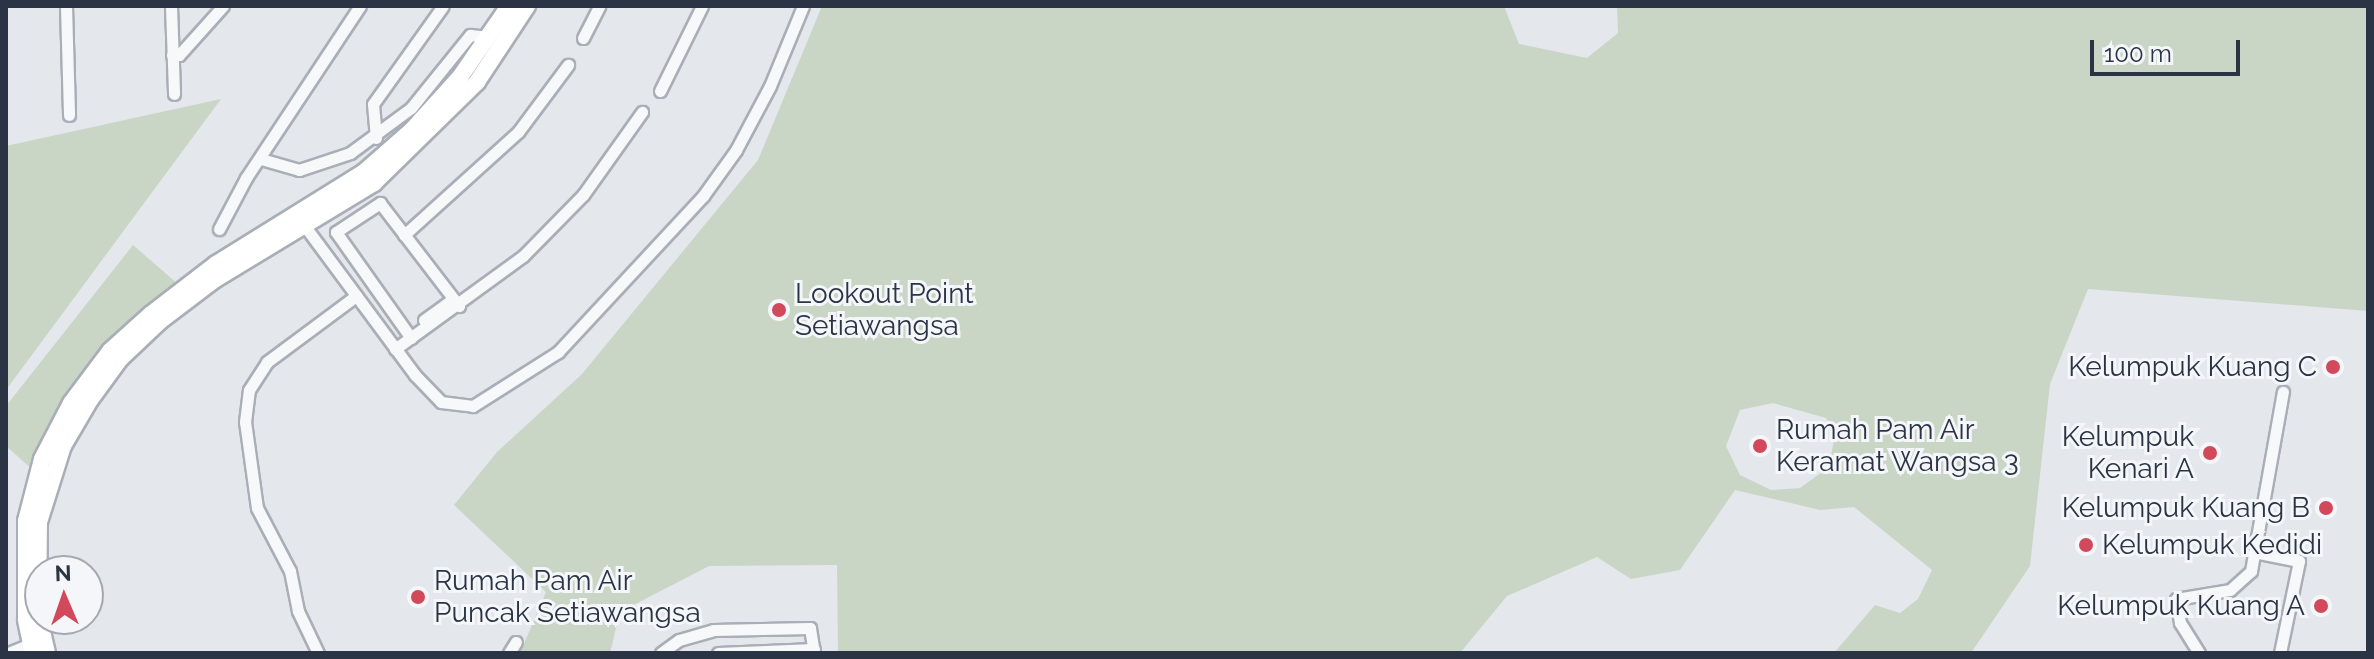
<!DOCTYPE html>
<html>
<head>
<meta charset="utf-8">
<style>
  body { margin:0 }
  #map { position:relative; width:2374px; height:659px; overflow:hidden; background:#e4e7ec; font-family:Raleway,sans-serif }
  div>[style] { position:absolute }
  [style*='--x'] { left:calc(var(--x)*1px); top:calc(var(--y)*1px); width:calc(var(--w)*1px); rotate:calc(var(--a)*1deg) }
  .green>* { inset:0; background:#c9d6c5 }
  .roads { filter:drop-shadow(2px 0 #a9aeb7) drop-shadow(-2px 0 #a9aeb7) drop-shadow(0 2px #a9aeb7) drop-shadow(0 -2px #a9aeb7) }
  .street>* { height:11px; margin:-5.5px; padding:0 5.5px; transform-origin:5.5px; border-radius:5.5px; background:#f7f8fa }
  .secondary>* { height:16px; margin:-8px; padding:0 8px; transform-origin:8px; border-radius:8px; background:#fff }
  .dots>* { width:22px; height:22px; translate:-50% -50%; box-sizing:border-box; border:4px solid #f4f6f9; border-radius:50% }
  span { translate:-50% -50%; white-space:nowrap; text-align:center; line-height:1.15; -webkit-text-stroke:6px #f4f6f9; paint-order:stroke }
  .poi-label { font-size:28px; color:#2b3445 }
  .left { translate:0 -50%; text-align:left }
  .right { translate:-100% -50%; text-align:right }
  .frame { position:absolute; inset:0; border:8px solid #2b3445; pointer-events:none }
  .north { position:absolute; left:24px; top:555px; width:80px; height:80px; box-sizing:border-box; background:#f4f6f9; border:2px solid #a4a8b1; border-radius:50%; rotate:358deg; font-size:22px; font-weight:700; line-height:32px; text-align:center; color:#2b3445 }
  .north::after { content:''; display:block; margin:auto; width:28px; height:36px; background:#d1495b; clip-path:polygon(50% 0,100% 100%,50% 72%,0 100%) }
  .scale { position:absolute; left:2090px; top:40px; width:150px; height:36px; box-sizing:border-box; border:4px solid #2b3445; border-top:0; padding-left:10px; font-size:24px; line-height:28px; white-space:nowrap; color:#2b3445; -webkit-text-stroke:6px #f4f6f9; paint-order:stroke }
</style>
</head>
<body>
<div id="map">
  <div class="green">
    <i style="clip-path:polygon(evenodd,822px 6px,1504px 6px,1519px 44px,1587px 58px,1618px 33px,1617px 6px,2368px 6px,2368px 311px,2088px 289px,2050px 384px,2030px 566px,1971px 653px,1834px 653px,1875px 605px,1900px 613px,1918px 599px,1932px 570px,1854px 507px,1820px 510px,1735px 490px,1680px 570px,1631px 579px,1597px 557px,1507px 596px,1460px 653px,838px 653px,837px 565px,709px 566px,620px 612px,610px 653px,520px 653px,546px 592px,454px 505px,497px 452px,582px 374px,758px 160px,822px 6px,1773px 403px,1826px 418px,1835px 434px,1829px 467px,1800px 488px,1771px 490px,1740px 475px,1726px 446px,1740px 410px,1773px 403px)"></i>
    <i style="clip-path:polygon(221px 99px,6px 390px,6px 146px)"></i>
    <i style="clip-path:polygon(133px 245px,179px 285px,123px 331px,47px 430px,33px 470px,6px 446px,6px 406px)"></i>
  </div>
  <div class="roads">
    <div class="street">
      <i style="--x:66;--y:6;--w:109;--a:88.4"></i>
      <i style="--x:171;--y:6;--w:88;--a:88"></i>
      <i style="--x:583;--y:38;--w:36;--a:-63"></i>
      <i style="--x:172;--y:55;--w:7;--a:0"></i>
      <i style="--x:179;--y:55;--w:66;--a:-48.1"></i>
      <i style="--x:660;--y:91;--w:95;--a:-63.7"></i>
      <i style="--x:376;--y:138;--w:34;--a:-95"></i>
      <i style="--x:373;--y:104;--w:120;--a:-54.5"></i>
      <i style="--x:261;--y:159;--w:40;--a:16"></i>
      <i style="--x:299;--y:170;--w:54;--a:-18.4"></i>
      <i style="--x:350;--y:153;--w:76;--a:-36.4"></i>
      <i style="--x:411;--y:108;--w:94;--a:-51.1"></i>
      <i style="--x:470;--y:35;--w:19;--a:6"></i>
      <i style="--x:301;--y:221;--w:192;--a:53.5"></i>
      <i style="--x:415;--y:375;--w:37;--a:46"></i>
      <i style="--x:441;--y:402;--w:32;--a:7"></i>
      <i style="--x:473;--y:406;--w:101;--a:-32.4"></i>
      <i style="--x:558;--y:352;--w:213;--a:-47.1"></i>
      <i style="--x:703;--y:196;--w:57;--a:-54.3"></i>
      <i style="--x:736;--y:150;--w:72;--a:-62"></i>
      <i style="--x:770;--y:86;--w:87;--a:-67.6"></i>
      <i style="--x:219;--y:229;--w:58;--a:-62.1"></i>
      <i style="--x:246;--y:178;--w:206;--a:-56.5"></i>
      <i style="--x:404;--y:235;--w:154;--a:-42.1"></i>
      <i style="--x:518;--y:132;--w:84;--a:-53.3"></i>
      <i style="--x:424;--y:320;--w:36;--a:-36"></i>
      <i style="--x:411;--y:338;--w:130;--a:-125.3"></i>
      <i style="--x:336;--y:232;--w:53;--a:-33.4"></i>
      <i style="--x:380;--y:203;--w:130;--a:52.5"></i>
      <i style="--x:395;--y:349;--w:158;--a:-36"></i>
      <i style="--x:523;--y:256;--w:86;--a:-45.5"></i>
      <i style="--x:583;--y:195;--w:102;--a:-54.6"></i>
      <i style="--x:2254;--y:552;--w:46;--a:11.3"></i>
      <i style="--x:2299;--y:561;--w:94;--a:101.7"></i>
      <i style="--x:8;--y:653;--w:31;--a:-22"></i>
      <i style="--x:318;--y:653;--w:47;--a:-115.5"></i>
      <i style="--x:298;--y:611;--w:41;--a:-101.3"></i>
      <i style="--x:290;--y:571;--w:71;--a:-117.6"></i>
      <i style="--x:257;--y:508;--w:87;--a:-97.9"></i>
      <i style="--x:245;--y:422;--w:32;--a:-83"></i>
      <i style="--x:249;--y:390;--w:33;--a:-57"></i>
      <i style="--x:267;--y:362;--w:111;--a:-36.6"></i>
      <i style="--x:509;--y:653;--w:13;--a:-58"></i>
      <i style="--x:661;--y:653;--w:22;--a:-36"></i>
      <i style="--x:679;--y:640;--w:35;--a:-16"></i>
      <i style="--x:713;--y:630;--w:97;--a:-1.2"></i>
      <i style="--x:810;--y:628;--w:25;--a:81"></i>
      <i style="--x:718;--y:653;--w:96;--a:-2.4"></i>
      <i style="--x:2199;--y:653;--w:36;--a:-122"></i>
      <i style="--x:2180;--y:623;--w:24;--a:-99"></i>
      <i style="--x:2176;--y:599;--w:55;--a:-9.5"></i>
      <i style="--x:2230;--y:590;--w:28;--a:-42"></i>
      <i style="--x:2251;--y:571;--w:182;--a:-79.9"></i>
    </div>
    <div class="secondary">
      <i style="--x:33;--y:653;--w:35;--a:-102"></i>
      <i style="--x:26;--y:619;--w:98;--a:-90"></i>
      <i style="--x:26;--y:521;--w:64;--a:-75.5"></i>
      <i style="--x:42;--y:459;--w:63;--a:-62.6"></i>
      <i style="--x:71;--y:403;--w:65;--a:-53.1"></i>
      <i style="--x:110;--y:351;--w:55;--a:-42.1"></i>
      <i style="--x:151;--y:314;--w:82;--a:-37.6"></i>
      <i style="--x:216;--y:264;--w:173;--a:-31.8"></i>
      <i style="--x:363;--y:173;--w:64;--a:-41.2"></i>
      <i style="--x:411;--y:131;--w:73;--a:-47.8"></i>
      <i style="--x:460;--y:77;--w:86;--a:-55.4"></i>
      <i style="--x:47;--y:653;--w:39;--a:-103"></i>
      <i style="--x:38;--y:615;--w:93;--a:-89.4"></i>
      <i style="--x:39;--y:522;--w:80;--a:-72.5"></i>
      <i style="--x:63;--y:446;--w:53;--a:-59.6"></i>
      <i style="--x:90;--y:400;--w:51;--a:-53.8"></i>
      <i style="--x:120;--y:359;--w:55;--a:-43.5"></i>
      <i style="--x:160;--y:321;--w:68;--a:-37.2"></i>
      <i style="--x:214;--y:280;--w:187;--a:-31.2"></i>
      <i style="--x:374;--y:183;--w:144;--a:-44.4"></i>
      <i style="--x:477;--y:82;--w:91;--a:-56.7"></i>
    </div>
  </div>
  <div class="dots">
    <i style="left:779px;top:310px;background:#d1495b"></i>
    <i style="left:2333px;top:367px;background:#d1495b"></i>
    <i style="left:1760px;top:446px;background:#d1495b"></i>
    <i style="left:2210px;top:453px;background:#d1495b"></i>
    <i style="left:2326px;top:508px;background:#d1495b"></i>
    <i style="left:2086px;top:545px;background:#d1495b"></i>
    <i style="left:418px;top:597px;background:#d1495b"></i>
    <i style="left:2321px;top:606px;background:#d1495b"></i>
  </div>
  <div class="poi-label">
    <span class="left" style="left:795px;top:310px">Lookout Point<br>Setiawangsa</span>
    <span class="right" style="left:2317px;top:367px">Kelumpuk Kuang C</span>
    <span class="left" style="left:1776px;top:446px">Rumah Pam Air<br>Keramat Wangsa 3</span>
    <span class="right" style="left:2194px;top:453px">Kelumpuk<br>Kenari A</span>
    <span class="right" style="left:2310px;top:508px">Kelumpuk Kuang B</span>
    <span class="left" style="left:2102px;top:545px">Kelumpuk Kedidi</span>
    <span class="left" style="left:434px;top:597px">Rumah Pam Air<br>Puncak Setiawangsa</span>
    <span class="right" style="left:2305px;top:606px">Kelumpuk Kuang A</span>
  </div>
  <div class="frame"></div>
  <div class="north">N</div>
  <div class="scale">100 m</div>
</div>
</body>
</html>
